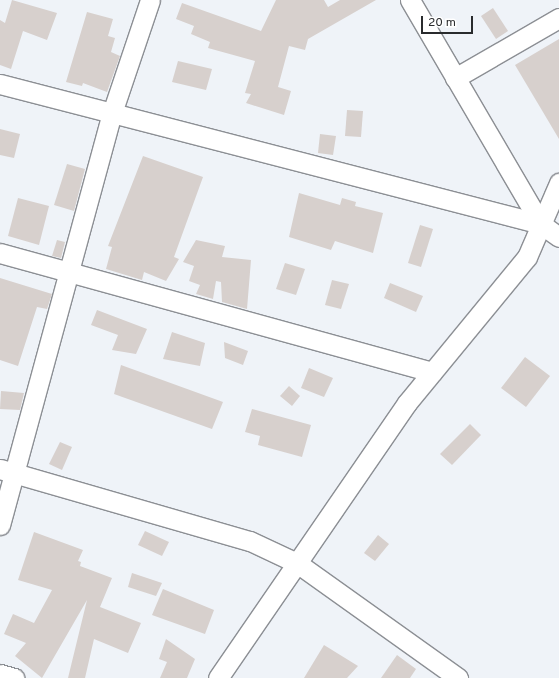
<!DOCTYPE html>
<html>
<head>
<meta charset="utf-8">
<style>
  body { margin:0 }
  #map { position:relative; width:559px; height:678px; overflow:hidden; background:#eff3f8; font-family:Overpass,sans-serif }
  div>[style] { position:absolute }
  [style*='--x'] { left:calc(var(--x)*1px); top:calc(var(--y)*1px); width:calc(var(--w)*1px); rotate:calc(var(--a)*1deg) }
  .building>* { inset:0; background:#d7d0cd }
  .roads { filter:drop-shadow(1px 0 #8c8f94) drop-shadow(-1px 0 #8c8f94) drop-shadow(0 1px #8c8f94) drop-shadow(0 -1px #8c8f94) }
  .street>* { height:19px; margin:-9.5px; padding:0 9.5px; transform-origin:9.5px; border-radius:9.5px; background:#fff }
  span { translate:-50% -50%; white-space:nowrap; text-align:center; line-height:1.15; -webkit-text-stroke:3px #fff; paint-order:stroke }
  .scale { position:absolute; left:421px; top:16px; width:52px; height:18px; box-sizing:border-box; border:2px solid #292b2d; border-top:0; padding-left:5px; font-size:12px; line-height:14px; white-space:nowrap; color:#292b2d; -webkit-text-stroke:3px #fff; paint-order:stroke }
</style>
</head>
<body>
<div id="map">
  <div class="building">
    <i style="clip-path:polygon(12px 0,57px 13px,47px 40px,23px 31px,11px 69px,0 65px,0 20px,5px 23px)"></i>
    <i style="clip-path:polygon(276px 0,324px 0,328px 7px,340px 0,376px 0,308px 39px,305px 50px,289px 46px,278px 87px,291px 91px,284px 115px,246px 103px,251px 94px,245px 93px,255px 61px,208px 48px,210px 42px,191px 34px,194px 26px,176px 19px,182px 3px,261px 31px)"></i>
    <i style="clip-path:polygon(493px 8px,508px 31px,496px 39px,481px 16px)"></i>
    <i style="clip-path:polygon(87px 12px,113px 19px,108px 36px,115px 38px,111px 52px,120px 56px,107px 92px,83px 83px,82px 86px,66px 82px)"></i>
    <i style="clip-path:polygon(559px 39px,559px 139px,515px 65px)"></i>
    <i style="clip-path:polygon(178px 61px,212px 69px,206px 90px,172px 82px)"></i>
    <i style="clip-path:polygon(347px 110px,363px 111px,361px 137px,345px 136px)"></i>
    <i style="clip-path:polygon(0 129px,20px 134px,14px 158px,0 155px)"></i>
    <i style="clip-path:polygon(320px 134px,336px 136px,333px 155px,318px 153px)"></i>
    <i style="clip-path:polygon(143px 156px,203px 177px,174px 257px,179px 259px,166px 281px,144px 272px,142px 280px,106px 269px,112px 247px,108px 246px)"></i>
    <i style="clip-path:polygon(67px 164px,85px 169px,74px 211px,54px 205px)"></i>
    <i style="clip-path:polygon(299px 193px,340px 205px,342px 198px,356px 202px,355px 206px,383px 213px,373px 253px,335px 241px,331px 250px,289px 237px)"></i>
    <i style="clip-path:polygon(18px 198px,49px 206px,39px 245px,8px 236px)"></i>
    <i style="clip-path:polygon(420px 225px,433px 229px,421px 267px,408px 263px)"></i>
    <i style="clip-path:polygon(57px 240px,65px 242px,61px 258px,52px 256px)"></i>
    <i style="clip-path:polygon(196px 240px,225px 246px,222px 257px,251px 260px,247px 309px,222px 302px,221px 282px,216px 281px,213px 299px,196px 294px,200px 285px,189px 281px,194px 266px,183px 262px)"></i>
    <i style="clip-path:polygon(285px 263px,305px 269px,296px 295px,276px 289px)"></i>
    <i style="clip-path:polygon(0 278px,52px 294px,47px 309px,37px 307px,18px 366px,0 360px)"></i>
    <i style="clip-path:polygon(332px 280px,349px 284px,341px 309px,325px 305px)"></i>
    <i style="clip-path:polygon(390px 283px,423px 296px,416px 312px,384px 298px)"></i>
    <i style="clip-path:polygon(97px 310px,147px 329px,136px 354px,112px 350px,118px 335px,91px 325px)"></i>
    <i style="clip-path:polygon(172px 332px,205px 343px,200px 366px,163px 359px)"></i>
    <i style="clip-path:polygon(224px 342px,248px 351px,243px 365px,225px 358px)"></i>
    <i style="clip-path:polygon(525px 357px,550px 376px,526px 407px,501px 388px)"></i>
    <i style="clip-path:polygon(121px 365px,223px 402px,212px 429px,114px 394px)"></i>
    <i style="clip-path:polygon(309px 368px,333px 378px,324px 397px,301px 388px)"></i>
    <i style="clip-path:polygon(289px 386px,300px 396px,292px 406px,280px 396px)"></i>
    <i style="clip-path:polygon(1px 391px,24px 393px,20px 410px,0 409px)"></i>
    <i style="clip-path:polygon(252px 409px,311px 425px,302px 457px,258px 445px,260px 436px,245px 432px)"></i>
    <i style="clip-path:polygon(470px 424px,481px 435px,452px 465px,440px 454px)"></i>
    <i style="clip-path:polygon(60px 442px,72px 447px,62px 470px,49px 464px)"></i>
    <i style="clip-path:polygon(145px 531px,169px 542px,162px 556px,138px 545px)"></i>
    <i style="clip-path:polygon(34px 532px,83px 550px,78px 561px,81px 562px,80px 566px,112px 578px,100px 607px,141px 623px,128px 653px,94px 639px,85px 678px,68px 678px,87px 600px,42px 678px,15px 656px,26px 643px,4px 634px,13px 614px,34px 623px,52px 590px,18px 580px)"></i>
    <i style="clip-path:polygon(378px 535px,389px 544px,375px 561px,364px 553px)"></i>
    <i style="clip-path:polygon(132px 573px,162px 583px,156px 596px,128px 587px)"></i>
    <i style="clip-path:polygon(163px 589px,214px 610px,205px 634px,152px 615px)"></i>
    <i style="clip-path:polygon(166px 639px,195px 659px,187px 678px,160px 678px,167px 662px,159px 659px)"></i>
    <i style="clip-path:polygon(324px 645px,358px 666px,347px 678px,304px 678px)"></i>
    <i style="clip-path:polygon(397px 655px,416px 669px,410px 678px,381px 678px)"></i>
  </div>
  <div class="roads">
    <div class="street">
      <i style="--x:410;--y:0;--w:259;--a:59.7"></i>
      <i style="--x:455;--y:78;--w:120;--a:-30"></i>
      <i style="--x:0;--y:84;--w:559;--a:14.51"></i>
      <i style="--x:541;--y:224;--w:22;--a:36"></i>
      <i style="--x:0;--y:253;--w:448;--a:15.4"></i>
      <i style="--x:0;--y:469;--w:260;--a:16.1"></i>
      <i style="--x:250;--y:541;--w:52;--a:25.1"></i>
      <i style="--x:297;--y:563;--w:198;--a:35.5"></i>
      <i style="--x:0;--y:525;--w:427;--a:-74.8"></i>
      <i style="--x:112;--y:113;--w:119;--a:-71.4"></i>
      <i style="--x:0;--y:674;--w:15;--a:16"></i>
      <i style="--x:218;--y:678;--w:334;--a:-55.5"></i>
      <i style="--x:407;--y:403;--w:189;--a:-50.6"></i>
      <i style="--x:527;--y:257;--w:81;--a:-66.6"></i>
    </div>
  </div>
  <div class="scale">20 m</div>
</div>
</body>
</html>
